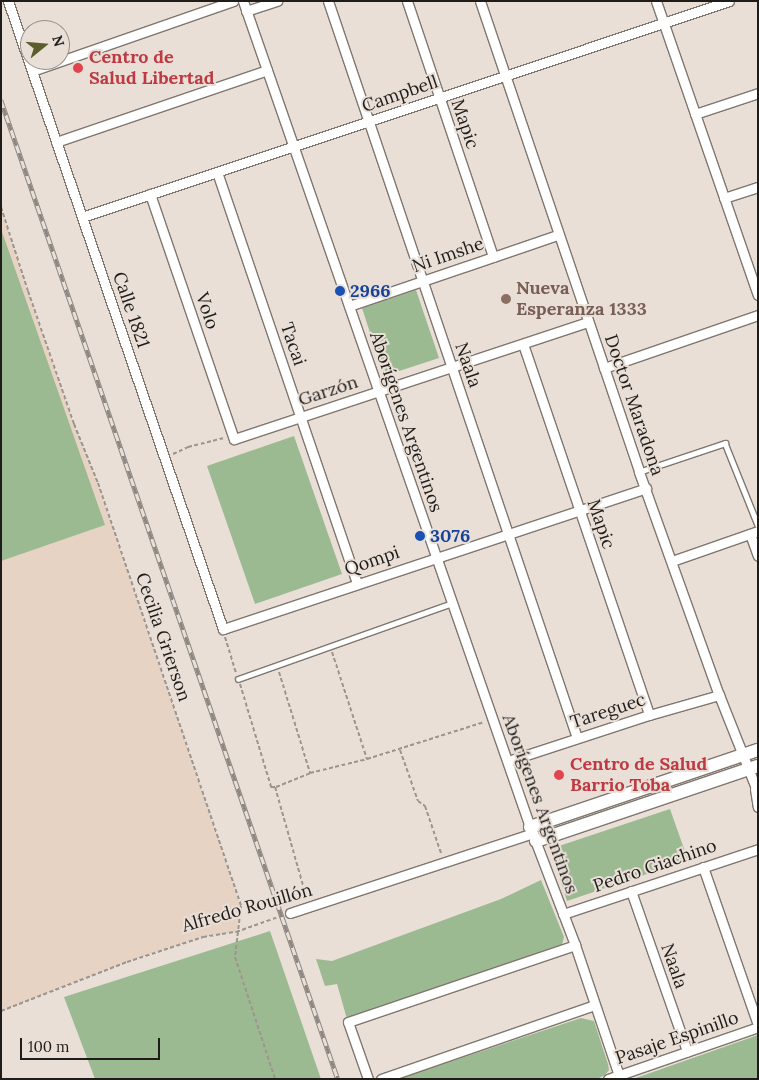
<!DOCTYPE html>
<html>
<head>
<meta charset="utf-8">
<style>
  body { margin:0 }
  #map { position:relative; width:759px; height:1080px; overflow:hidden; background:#e9dfd7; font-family:Lora,serif }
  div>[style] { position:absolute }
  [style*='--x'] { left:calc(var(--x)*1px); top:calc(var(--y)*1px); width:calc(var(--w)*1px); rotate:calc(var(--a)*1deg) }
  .industrial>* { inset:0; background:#e6d3c4 }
  .green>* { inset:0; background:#9cba92 }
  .path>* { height:2px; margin-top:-1px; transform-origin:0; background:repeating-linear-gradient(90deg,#9c958f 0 4px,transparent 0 6.5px) }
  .roads { filter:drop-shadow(1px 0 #7f766e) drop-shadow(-1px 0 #7f766e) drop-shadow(0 1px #7f766e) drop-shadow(0 -1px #7f766e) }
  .lane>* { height:4.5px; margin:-2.25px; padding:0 2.25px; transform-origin:2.25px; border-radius:2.25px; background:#fff }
  .street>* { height:9px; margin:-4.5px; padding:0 4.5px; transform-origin:4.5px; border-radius:4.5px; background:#fff }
  .secondary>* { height:12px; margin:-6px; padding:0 6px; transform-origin:6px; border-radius:6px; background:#fff }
  .rail>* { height:4.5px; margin-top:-2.25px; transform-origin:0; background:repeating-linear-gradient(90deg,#e9dfd7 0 8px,#8e8781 0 16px); box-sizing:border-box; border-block:1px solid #8e8781 }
  .dots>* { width:14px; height:14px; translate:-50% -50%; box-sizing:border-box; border:2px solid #e9dfd7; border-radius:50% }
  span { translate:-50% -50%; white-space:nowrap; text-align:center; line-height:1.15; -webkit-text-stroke:4px #e9dfd7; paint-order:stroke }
  .health-label { font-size:18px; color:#be3a42; font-weight:700 }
  .left { translate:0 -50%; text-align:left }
  .street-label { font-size:18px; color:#1f1c19 }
  .education-label { font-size:18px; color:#785e54; font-weight:700 }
  .transit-label { font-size:18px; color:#164399; font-weight:700 }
  .frame { position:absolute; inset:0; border:2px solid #1f1c19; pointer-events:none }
  .north { position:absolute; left:20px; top:20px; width:50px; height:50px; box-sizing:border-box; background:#e9dfd7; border:1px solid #98918b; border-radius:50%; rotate:73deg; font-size:14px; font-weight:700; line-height:20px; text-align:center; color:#1f1c19 }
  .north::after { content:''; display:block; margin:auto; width:18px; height:22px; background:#5b5d2b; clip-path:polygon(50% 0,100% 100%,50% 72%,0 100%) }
  .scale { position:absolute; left:20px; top:1038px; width:140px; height:22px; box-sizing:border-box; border:2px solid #1f1c19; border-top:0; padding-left:6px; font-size:15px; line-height:18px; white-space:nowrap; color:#1f1c19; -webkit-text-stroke:4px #e9dfd7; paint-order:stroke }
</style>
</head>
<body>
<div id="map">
  <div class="industrial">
    <i style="clip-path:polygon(1px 207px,28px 291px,74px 424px,98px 483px,241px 906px,236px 932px,203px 937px,127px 962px,1px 1011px)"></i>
  </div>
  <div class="green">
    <i style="clip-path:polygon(1px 229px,105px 525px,1px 561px)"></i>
    <i style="clip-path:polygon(416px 290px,439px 358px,384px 376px,362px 308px)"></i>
    <i style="clip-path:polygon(294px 436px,342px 574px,255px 604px,207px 466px)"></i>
    <i style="clip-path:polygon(670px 809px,688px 860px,567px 901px,550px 849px)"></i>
    <i style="clip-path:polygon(541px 880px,564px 937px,562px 945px,552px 949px,347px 1019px,337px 984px,325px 986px,316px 959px,332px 961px,501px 899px)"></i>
    <i style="clip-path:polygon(270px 931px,321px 1079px,95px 1079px,64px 997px)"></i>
    <i style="clip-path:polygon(581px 1018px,594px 1021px,608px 1064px,609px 1070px,605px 1075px,597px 1079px,398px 1079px)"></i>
    <i style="clip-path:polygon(758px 1035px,758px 1079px,633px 1079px)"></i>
  </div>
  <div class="path">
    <i style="--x:1;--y:207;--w:88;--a:72.2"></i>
    <i style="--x:28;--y:291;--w:141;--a:70.9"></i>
    <i style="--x:74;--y:424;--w:64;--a:67.9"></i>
    <i style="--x:98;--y:483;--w:447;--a:71.3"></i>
    <i style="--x:241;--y:906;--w:51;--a:96.7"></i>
    <i style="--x:235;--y:957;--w:128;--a:71.8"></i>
    <i style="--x:173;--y:454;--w:17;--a:-25"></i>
    <i style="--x:188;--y:447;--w:37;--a:-14"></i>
    <i style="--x:225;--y:637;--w:38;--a:73"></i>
    <i style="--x:332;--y:652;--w:113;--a:71.9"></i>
    <i style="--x:279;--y:672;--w:106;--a:72.9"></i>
    <i style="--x:240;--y:684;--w:108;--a:73.2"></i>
    <i style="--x:271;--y:787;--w:4;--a:0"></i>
    <i style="--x:275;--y:787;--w:116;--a:74.1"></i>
    <i style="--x:400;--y:750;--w:54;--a:70.6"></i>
    <i style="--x:418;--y:801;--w:9;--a:36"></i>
    <i style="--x:425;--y:806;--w:50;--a:71.2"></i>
    <i style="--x:276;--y:787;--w:37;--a:-22"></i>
    <i style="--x:310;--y:773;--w:59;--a:-13.8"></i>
    <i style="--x:367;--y:759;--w:123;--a:-17.5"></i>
    <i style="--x:1;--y:1011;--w:135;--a:-21.3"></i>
    <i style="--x:127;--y:962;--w:80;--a:-18.2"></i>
    <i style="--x:203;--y:937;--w:33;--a:-9"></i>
    <i style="--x:236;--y:932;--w:48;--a:-19.6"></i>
  </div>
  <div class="roads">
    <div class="lane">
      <i style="--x:639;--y:472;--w:91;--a:-18.6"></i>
      <i style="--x:725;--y:443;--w:88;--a:68.1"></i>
      <i style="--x:238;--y:679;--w:228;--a:-19.5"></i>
    </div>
    <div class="street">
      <i style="--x:8;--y:1;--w:664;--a:71.1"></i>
      <i style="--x:223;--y:629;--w:446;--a:-18.4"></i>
      <i style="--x:243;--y:1;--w:874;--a:70.84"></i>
      <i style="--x:530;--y:827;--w:126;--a:69.1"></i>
      <i style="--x:575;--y:945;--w:141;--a:71.4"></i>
      <i style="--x:328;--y:1;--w:778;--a:71.33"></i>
      <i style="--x:407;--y:1;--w:270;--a:71.4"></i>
      <i style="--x:480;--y:1;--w:497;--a:71.3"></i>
      <i style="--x:639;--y:472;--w:237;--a:70.3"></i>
      <i style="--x:719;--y:695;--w:105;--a:68.3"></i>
      <i style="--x:656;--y:1;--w:311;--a:70.9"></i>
      <i style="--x:246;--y:11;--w:33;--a:-18"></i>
      <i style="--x:32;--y:71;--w:213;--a:-19.2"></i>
      <i style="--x:695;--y:114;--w:66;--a:-18.4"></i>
      <i style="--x:56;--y:142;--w:223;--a:-18.8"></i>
      <i style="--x:217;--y:172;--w:435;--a:71.2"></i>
      <i style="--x:150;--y:194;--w:259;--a:71.1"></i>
      <i style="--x:234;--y:439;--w:372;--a:-18.3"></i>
      <i style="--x:724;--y:198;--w:36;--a:-18"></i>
      <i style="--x:82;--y:217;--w:682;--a:-18.46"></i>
      <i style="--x:349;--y:306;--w:220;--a:-18.8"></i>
      <i style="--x:523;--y:344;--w:392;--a:71.2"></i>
      <i style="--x:604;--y:368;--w:163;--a:-19"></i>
      <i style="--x:750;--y:534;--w:23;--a:70"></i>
      <i style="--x:672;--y:561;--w:91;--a:-19.2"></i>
      <i style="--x:508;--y:761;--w:148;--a:-18.1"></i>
      <i style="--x:649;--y:715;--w:73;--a:-15.9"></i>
      <i style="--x:755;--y:789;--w:18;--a:81"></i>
      <i style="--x:703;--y:867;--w:167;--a:70.8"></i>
      <i style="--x:631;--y:891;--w:170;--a:70.7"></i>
      <i style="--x:290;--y:913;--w:256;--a:-18.2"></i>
      <i style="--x:563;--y:914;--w:206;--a:-18.4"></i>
      <i style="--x:368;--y:1079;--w:60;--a:-109.3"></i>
      <i style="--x:348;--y:1022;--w:240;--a:-18.7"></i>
      <i style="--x:381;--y:1079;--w:226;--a:-19.1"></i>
      <i style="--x:608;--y:1079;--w:159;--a:-19.1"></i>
    </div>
    <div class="secondary">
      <i style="--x:530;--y:827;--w:241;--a:-18.7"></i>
      <i style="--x:536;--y:841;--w:234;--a:-18.7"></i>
    </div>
  </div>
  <div class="rail">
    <i style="--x:1;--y:100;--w:1035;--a:71.01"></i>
  </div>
  <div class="dots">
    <i style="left:78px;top:68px;background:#e0444e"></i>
    <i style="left:340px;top:291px;background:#1a4fb4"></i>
    <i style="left:506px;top:299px;background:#8d6e63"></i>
    <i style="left:420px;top:536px;background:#1a4fb4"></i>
    <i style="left:559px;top:775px;background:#e0444e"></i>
  </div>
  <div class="health-label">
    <span class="left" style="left:89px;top:68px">Centro de<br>Salud Libertad</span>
    <span class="left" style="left:570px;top:775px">Centro de Salud<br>Barrio Toba</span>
  </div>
  <div class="street-label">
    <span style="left:400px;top:94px;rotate:-19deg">Campbell</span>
    <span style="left:465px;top:124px;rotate:71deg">Mapic</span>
    <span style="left:448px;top:255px;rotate:-19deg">Ni Imshe</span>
    <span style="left:131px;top:310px;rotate:71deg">Calle 1821</span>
    <span style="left:207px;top:311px;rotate:71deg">Volo</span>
    <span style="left:293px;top:344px;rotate:71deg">Tacai</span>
    <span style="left:468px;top:365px;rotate:71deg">Naala</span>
    <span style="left:328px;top:391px;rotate:-18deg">Garzón</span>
    <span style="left:634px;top:405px;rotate:71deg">Doctor Maradona</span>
    <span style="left:406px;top:422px;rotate:71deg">Aborígenes Argentinos</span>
    <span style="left:601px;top:524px;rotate:71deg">Mapic</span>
    <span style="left:372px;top:561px;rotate:-19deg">Qompi</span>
    <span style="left:163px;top:637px;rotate:71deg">Cecilia Grierson</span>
    <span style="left:608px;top:711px;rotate:-18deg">Tareguec</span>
    <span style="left:540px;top:804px;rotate:70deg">Aborígenes Argentinos</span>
    <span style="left:655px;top:866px;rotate:-19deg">Pedro Giachino</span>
    <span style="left:247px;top:908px;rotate:-16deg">Alfredo Rouillón</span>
    <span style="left:674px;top:966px;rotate:71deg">Naala</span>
    <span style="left:677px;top:1038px;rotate:-19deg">Pasaje Espinillo</span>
  </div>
  <div class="education-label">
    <span class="left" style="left:516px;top:299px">Nueva<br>Esperanza 1333</span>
  </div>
  <div class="transit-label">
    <span class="left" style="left:350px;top:291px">2966</span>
    <span class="left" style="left:430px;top:536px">3076</span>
  </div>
  <div class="frame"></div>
  <div class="north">N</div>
  <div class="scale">100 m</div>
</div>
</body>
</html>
